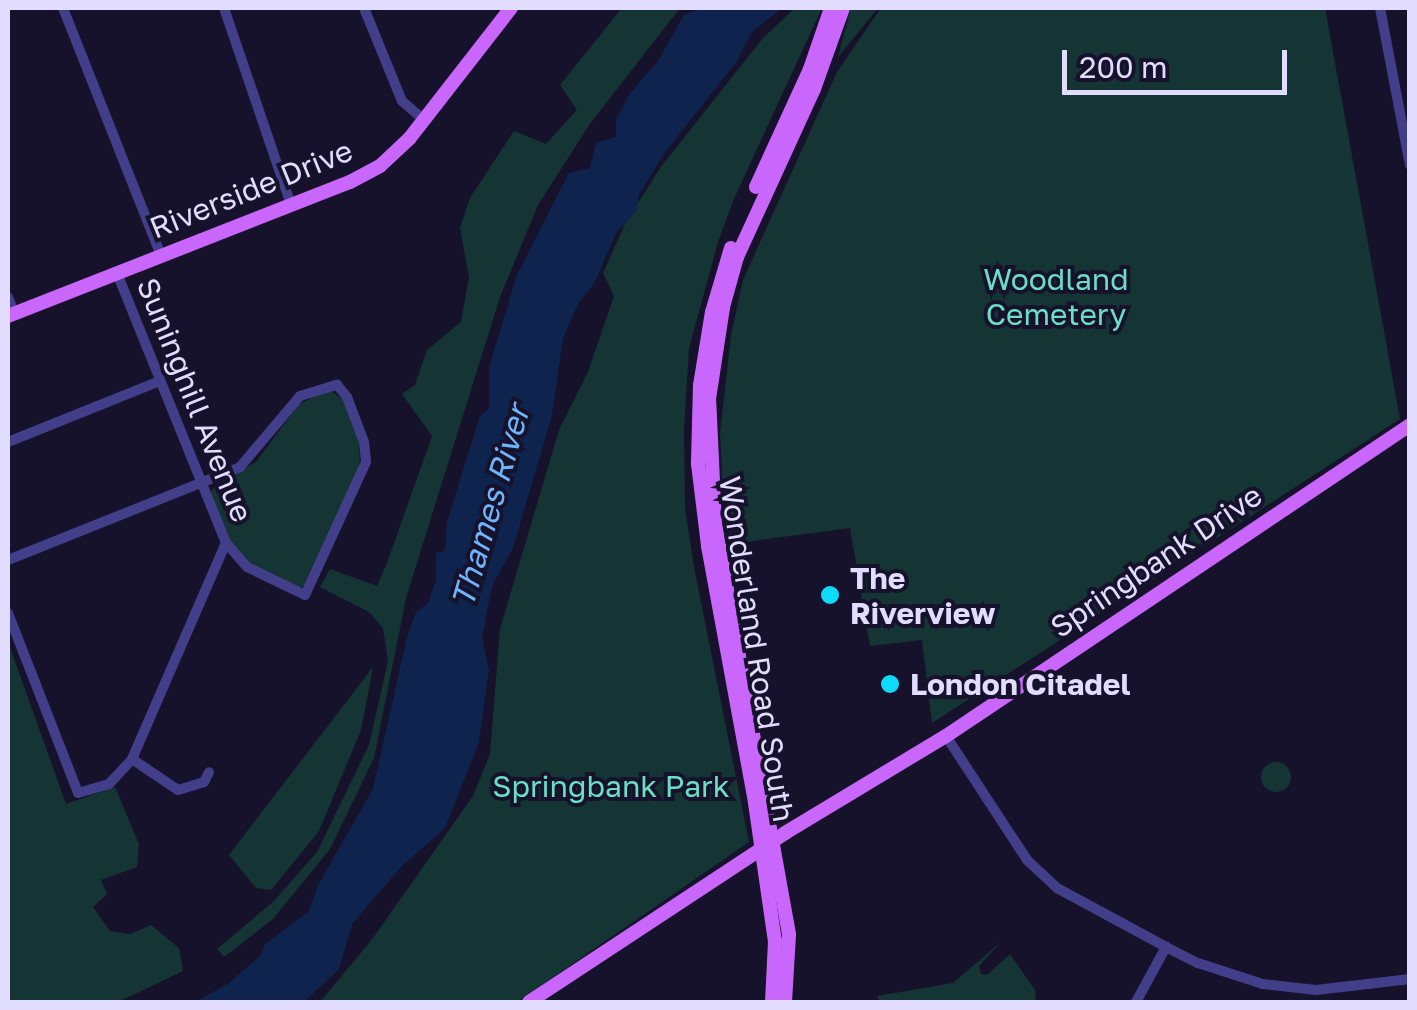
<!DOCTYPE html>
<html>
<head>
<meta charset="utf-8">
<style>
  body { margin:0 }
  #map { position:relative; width:1417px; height:1010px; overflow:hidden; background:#17122b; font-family:"Golos Text",sans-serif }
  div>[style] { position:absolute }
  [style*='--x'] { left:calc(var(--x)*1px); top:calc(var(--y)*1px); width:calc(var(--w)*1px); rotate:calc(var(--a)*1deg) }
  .green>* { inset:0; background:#153535 }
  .round { border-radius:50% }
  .water>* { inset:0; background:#0e244e }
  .minor>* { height:10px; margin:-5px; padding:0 5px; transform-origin:5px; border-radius:5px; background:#433e89 }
  .major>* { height:14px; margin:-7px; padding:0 7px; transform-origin:7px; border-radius:7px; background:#c967fc }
  .dots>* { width:28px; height:28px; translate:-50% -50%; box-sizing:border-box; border:5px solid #17122b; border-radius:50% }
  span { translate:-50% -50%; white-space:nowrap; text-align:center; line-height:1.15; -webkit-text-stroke:8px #17122b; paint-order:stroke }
  .street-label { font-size:30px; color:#e2ddfe }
  .park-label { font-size:30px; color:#69dfc5 }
  .poi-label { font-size:30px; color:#e2ddfe; font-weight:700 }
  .left { translate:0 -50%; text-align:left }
  .water-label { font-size:32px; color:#6db5fc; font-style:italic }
  .frame { position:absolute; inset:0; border:10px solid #e2ddfe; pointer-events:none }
  .scale { position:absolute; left:1062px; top:50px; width:225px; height:45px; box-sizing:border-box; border:5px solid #e2ddfe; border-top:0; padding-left:12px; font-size:30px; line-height:35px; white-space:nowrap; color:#e2ddfe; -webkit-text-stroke:8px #17122b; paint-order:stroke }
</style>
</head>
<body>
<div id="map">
  <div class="green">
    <i style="clip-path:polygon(622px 8px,680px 8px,589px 125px,538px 205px,500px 297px,406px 598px,374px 758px,330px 849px,273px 919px,224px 957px,217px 949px,274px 901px,317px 852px,369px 745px,388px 661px,383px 628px,369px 612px,320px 587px,330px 569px,377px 586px,387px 563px,432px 436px,402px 394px,415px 385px,427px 350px,461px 322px,469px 277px,460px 228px,470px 198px,514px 131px,546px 144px,577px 110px,560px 85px)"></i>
    <i style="clip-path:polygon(795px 8px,822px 8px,733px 201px,718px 242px,689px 348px,684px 429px,685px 508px,694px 567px,749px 842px,517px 1002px,320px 1002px,373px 938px,473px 796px,490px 754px,500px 629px,559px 430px,588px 372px,614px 296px,603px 273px,625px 224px,660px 168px,763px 38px)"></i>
    <i style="clip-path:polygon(851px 8px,878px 8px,838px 57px)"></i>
    <i style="clip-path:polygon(881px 8px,1325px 8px,1400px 419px,932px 723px,922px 640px,870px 646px,850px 528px,731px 544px,723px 492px,720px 433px,731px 335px,743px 280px,837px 72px)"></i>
    <i style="clip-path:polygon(329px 390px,344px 400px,359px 440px,360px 472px,304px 586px,299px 588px,252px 566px,231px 547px,209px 495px,217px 483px,256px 462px,299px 404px)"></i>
    <i style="clip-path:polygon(8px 642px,66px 804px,115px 787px,139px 844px,137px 867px,101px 880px,107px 894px,93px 907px,110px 931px,130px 934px,151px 925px,179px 948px,183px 971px,118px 1002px,8px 1002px)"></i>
    <i style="clip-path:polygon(373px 667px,361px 730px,319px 831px,271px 890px,256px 888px,229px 855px)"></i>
    <i class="round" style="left:1261px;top:762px;width:30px;height:30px"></i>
    <i style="clip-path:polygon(1001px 942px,979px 966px,981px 974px,987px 975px,1010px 954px,1035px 990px,1036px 1002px,880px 1002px,877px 996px,953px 983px)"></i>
  </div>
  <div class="water">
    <i style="clip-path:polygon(703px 8px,782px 8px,752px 32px,737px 61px,663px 155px,639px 195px,636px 211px,616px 233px,595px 282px,578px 304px,563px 338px,552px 415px,513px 548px,493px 584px,488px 606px,482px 638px,489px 670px,479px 742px,445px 828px,401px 867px,352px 924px,339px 969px,305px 1001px,196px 1002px,229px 983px,261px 955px,265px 944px,309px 911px,318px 885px,373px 789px,407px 637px,416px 612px,428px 603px,436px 581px,436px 553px,445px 551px,447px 522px,480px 416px,489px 409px,489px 367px,517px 275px,569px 173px,590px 168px,596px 143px,616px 137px,616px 119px,631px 92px,658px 61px,684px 15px)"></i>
  </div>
  <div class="minor">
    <i style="--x:63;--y:8;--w:267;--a:68.4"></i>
    <i style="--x:224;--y:8;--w:208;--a:71.2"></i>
    <i style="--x:364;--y:8;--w:100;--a:67.8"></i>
    <i style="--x:402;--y:101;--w:29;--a:41"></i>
    <i style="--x:1380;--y:8;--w:160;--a:79.2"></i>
    <i style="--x:8;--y:297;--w:17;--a:69"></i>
    <i style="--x:8;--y:442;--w:164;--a:-21.9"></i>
    <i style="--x:8;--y:560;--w:250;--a:-21.8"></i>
    <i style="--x:240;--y:467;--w:93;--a:-49.8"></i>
    <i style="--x:300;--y:396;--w:39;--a:-17"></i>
    <i style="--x:337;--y:385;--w:16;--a:50"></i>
    <i style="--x:347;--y:397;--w:48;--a:69.3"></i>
    <i style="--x:364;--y:442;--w:20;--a:84"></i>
    <i style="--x:366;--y:462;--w:146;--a:114.6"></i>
    <i style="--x:305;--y:595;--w:64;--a:-154.2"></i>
    <i style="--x:247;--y:567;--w:32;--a:-131"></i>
    <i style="--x:8;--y:613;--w:193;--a:68.7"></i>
    <i style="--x:78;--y:793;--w:32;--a:-16"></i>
    <i style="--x:109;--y:784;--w:34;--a:-47"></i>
    <i style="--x:132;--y:759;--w:236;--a:-66.5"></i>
    <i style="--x:226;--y:543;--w:291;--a:-112"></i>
    <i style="--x:946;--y:736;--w:148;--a:56.8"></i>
    <i style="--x:1027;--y:860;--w:41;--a:43"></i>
    <i style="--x:1057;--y:888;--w:124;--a:28.4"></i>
    <i style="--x:1166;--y:947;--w:36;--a:27"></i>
    <i style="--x:1198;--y:963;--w:68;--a:17.9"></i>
    <i style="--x:1263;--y:984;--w:53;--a:6.5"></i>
    <i style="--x:1316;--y:990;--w:95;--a:-6.7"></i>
    <i style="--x:132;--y:759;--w:55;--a:34"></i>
    <i style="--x:178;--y:790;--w:27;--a:-17"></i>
    <i style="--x:204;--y:782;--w:11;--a:-63"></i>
    <i style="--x:1136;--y:1002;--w:63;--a:-61.4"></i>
  </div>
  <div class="major">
    <i style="--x:756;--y:187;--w:130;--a:-65.4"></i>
    <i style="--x:810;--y:69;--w:65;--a:-71"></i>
    <i style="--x:731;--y:248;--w:67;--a:106.5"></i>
    <i style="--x:712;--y:312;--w:74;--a:99.3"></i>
    <i style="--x:700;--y:385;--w:79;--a:91.5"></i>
    <i style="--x:698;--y:464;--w:83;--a:83"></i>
    <i style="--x:708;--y:546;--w:254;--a:79.6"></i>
    <i style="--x:754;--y:796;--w:147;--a:81.8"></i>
    <i style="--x:775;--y:941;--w:61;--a:92.8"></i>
    <i style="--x:8;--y:316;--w:367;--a:-21.4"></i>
    <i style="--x:350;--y:182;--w:34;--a:-28"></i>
    <i style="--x:380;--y:166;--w:40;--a:-43"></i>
    <i style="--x:409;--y:139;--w:166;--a:-52.1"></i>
    <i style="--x:529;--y:1002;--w:307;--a:-33.4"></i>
    <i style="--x:785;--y:833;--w:188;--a:-31.1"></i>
    <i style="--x:946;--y:736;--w:559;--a:-33.83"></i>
    <i style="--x:785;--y:1002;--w:68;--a:-86.6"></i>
    <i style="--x:789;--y:934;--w:417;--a:-100.2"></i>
    <i style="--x:715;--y:524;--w:125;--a:-92.7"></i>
    <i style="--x:709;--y:399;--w:93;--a:-81.3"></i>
    <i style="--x:723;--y:307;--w:52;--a:-74.4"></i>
    <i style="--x:737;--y:257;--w:185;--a:-65.4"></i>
    <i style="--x:814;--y:89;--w:86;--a:-70.3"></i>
  </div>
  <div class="dots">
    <i style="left:830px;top:595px;background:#0edafa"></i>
    <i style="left:890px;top:684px;background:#0edafa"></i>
  </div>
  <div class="street-label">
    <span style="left:251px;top:189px;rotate:-22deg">Riverside Drive</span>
    <span style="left:195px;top:400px;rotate:68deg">Suninghill Avenue</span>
    <span style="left:1156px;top:561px;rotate:-34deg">Springbank Drive</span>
    <span style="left:757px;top:649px;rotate:81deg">Wonderland Road South</span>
  </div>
  <div class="park-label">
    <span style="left:1056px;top:296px">Woodland<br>Cemetery</span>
    <span style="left:611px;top:786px">Springbank Park</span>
  </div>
  <div class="poi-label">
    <span class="left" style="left:850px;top:595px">The<br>Riverview</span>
    <span class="left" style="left:910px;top:684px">London Citadel</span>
  </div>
  <div class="water-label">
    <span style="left:490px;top:506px;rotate:-74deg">Thames River</span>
  </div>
  <div class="frame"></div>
  <div class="scale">200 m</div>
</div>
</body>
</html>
